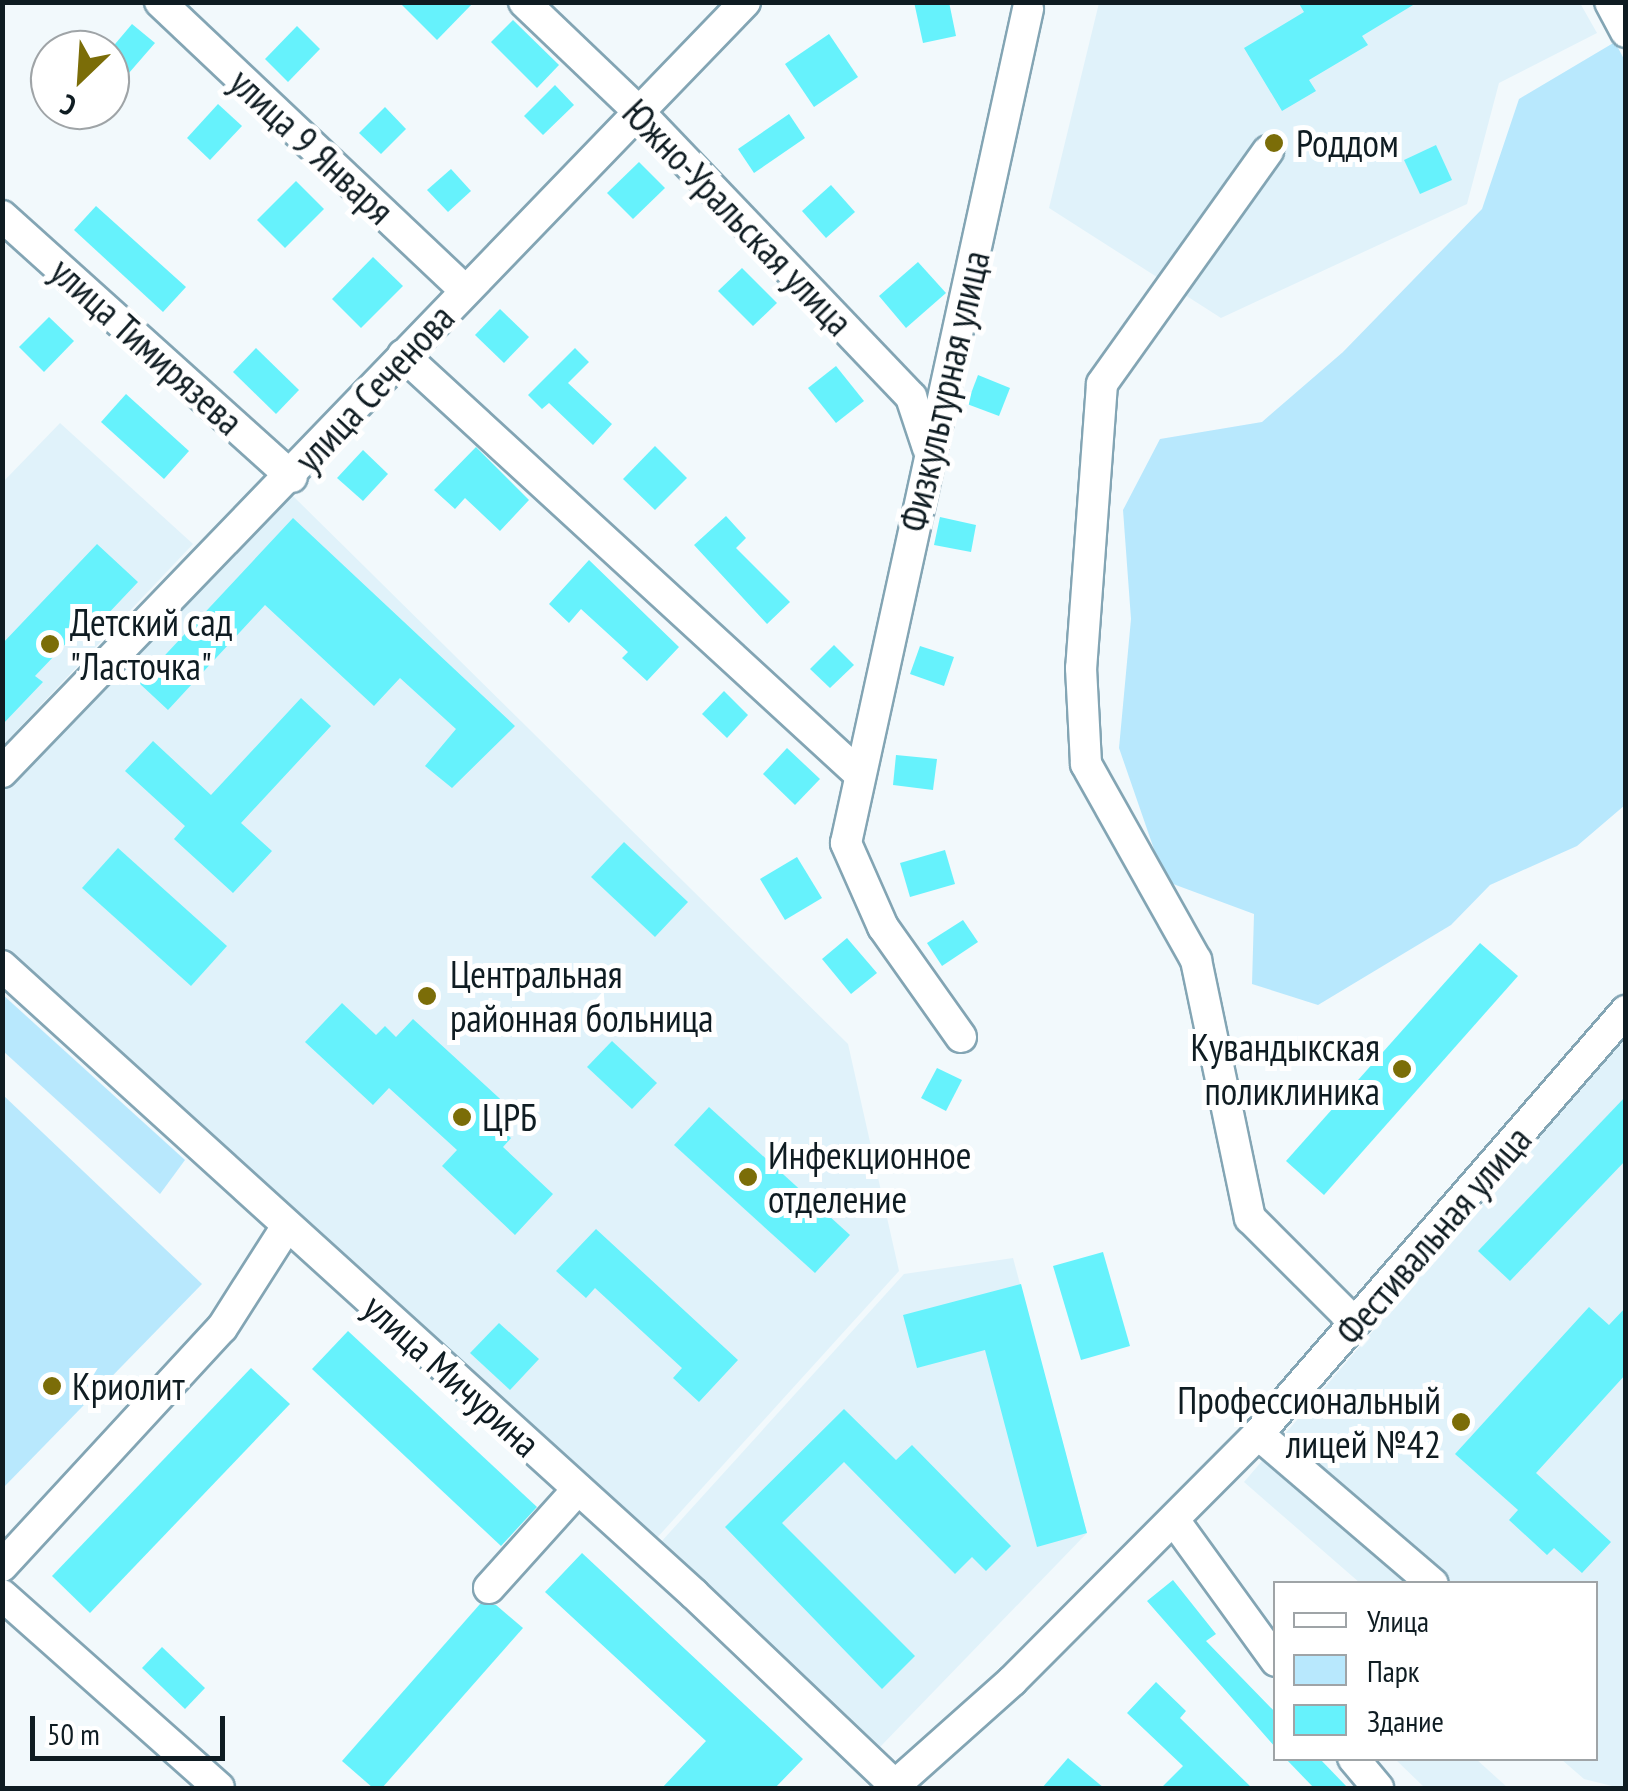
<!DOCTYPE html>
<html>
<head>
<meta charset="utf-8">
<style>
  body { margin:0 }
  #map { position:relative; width:1628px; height:1791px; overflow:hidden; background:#f2f9fc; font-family:"PT Sans Narrow",sans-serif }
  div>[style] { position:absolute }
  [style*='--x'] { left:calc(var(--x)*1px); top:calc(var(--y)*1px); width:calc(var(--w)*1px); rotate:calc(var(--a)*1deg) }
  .built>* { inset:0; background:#e0f2fa }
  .green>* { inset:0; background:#b8e8fd }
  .building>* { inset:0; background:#66f2fc }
  .roads { filter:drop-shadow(2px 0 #83a5b4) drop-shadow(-2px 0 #83a5b4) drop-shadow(0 2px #83a5b4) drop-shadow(0 -2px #83a5b4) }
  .minor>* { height:30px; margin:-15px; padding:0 15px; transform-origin:15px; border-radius:15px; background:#fff }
  .dots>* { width:28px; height:28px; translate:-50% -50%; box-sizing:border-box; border:5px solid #fff; border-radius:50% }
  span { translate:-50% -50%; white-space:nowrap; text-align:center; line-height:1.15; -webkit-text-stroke:10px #fff; paint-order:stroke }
  .poi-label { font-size:38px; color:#0f1c22 }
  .left { translate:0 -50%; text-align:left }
  .right { translate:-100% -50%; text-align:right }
  .street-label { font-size:38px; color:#0f1c22 }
  .frame { position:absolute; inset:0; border:5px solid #0f1c22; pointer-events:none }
  .legend { position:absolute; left:1273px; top:1581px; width:325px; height:180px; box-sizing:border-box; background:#fff; border:2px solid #9fa4a7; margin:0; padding:12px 18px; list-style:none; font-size:30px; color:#0f1c22 }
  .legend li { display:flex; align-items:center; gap:20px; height:50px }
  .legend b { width:50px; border:2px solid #9fa4a7 }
  .north { position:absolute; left:30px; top:30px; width:100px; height:100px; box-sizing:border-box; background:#fff; border:2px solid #9fa4a7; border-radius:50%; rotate:205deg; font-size:28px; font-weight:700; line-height:40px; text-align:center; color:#0f1c22 }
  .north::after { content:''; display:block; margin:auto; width:35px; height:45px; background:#7b6d08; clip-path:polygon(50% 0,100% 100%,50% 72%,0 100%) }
  .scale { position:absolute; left:30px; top:1716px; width:195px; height:45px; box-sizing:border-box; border:5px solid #0f1c22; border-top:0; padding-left:12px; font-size:30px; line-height:35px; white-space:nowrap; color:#0f1c22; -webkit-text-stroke:8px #fff; paint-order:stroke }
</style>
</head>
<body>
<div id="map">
  <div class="built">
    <i style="clip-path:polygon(1099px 3px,1580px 3px,1597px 33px,1499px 83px,1467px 204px,1221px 318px,1049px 208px)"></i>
    <i style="clip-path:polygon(60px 423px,193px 544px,3px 745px,3px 482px)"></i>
    <i style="clip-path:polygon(291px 494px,848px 1044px,899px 1271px,655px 1540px,3px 949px,3px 789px)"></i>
    <i style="clip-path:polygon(1625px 1036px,1625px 1788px,1620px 1788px,1584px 1779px,1561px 1759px,1596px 1758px,1596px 1584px,1360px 1583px,1244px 1482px)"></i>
    <i style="clip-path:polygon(1013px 1258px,1087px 1533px,880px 1747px,661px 1542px,904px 1274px)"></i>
    <i style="clip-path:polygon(1395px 1759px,1476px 1759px,1508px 1788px,1425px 1788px)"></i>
  </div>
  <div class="green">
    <i style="clip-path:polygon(1615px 42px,1626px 63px,1625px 805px,1577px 846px,1490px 885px,1451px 925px,1318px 1005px,1252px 984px,1254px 914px,1165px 881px,1119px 748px,1131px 619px,1123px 510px,1160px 439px,1262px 422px,1343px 352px,1482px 209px,1519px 99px)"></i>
    <i style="clip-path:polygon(2px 994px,185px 1160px,160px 1194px,3px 1051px)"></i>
    <i style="clip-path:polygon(3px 1095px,202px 1284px,3px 1488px)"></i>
  </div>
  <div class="building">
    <i style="clip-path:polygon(399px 2px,474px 2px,437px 40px)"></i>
    <i style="clip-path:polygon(914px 2px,949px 2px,956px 36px,923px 43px)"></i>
    <i style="clip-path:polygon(1298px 2px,1418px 2px,1362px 36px,1368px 45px,1309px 80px,1316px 91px,1282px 111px,1244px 48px,1304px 12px)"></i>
    <i style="clip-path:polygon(513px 20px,559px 65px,537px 88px,491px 42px)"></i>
    <i style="clip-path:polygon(132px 24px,155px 43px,122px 81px,110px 71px,110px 50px)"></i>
    <i style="clip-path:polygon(297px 26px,320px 49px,288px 82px,265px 59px)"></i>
    <i style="clip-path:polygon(829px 34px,858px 77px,814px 107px,785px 64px)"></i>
    <i style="clip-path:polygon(555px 85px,574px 105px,543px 135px,524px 116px)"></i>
    <i style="clip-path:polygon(218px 104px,242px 126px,210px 160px,187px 138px)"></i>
    <i style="clip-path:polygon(385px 107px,406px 129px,381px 154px,359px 133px)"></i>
    <i style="clip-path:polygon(789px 114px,805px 138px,754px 173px,738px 149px)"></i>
    <i style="clip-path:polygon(1436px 145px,1452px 180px,1420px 194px,1404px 160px)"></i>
    <i style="clip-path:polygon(639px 162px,665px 188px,633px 219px,607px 193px)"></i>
    <i style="clip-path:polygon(451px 169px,471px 191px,448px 212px,427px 190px)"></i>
    <i style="clip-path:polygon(296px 181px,324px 209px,285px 248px,257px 220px)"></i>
    <i style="clip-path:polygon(831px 185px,855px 212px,826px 238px,802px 211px)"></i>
    <i style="clip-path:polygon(96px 206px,186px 287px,163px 312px,74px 230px)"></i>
    <i style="clip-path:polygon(373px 257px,403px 286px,361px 328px,332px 299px)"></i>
    <i style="clip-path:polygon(918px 262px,946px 293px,906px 328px,879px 296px)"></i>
    <i style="clip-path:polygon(742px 268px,777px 303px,753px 326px,718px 291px)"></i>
    <i style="clip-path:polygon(500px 309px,529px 337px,504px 363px,475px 335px)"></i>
    <i style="clip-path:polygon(49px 317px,74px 341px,44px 372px,19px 347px)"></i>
    <i style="clip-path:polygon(256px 348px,299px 390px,276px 414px,233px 372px)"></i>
    <i style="clip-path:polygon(575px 348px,589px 362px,568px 383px,612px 424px,593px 445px,549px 403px,542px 409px,528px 395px)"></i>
    <i style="clip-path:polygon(836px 366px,864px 401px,836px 423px,808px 388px)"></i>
    <i style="clip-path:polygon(978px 375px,1010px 388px,999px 416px,967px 404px)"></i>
    <i style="clip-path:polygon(126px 394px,189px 451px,164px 479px,101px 422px)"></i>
    <i style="clip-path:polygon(655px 446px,687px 478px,655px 510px,623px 479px)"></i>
    <i style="clip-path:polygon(476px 447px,529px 500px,500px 531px,465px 498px,455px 509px,434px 490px)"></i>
    <i style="clip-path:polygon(363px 450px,388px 474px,363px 501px,337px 478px)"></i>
    <i style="clip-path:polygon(726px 516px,746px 538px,736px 548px,790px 602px,767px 624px,694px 545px)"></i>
    <i style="clip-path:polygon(940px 517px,976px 525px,971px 552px,934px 545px)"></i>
    <i style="clip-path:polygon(293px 518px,515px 726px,452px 788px,425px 766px,456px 729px,400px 678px,374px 706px,265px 605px,168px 710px,139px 683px)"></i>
    <i style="clip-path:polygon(97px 544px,138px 582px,104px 618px,97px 611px,35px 676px,43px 682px,2px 725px,2px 644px)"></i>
    <i style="clip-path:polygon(589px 560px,679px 647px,647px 681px,622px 658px,628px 652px,581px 609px,569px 623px,549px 604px)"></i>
    <i style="clip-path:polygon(834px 645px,854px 665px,830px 688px,810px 669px)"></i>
    <i style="clip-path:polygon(920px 646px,954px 657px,944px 686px,910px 674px)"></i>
    <i style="clip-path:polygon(724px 691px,748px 715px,727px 738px,702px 714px)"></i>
    <i style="clip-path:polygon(301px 698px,331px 726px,241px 823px,272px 851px,233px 893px,174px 839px,185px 826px,125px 771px,153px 741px,211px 795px)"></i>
    <i style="clip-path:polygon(787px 748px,820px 779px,795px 805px,763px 774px)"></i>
    <i style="clip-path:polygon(896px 755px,937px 759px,933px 790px,893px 785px)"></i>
    <i style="clip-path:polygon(624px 842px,688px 902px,655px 937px,591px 877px)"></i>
    <i style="clip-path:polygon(118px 848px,227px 946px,191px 986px,82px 888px)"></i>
    <i style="clip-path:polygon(945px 850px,955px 884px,910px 897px,900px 863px)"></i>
    <i style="clip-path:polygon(797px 857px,822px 898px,785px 920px,760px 879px)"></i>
    <i style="clip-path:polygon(963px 920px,978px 942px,942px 966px,927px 943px)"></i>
    <i style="clip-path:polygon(847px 938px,877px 973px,851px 994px,822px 959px)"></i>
    <i style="clip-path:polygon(1480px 943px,1518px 976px,1324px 1195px,1286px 1161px)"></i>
    <i style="clip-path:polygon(342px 1003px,376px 1035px,385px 1026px,396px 1037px,413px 1019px,511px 1109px,497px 1125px,511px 1138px,503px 1147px,553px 1194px,515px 1235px,442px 1166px,457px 1150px,389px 1088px,373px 1105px,305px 1042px)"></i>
    <i style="clip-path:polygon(612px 1041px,657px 1083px,632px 1109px,587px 1067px)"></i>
    <i style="clip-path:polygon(937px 1068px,962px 1080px,946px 1111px,921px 1098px)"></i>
    <i style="clip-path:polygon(1626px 1096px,1626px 1160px,1510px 1281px,1478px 1251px)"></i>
    <i style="clip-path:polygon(709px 1107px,850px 1235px,815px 1273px,674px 1145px)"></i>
    <i style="clip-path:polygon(596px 1229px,738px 1360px,699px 1402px,673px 1378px,682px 1368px,595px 1288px,586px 1298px,556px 1271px)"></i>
    <i style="clip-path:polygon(1103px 1252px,1130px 1346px,1081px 1360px,1053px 1266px)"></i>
    <i style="clip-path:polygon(1021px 1284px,1087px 1533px,1037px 1547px,985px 1350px,917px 1368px,903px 1315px)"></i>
    <i style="clip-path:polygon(1589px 1307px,1609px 1325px,1626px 1307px,1626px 1374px,1536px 1473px,1611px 1542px,1582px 1573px,1554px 1548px,1547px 1555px,1509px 1520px,1518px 1510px,1455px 1454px)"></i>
    <i style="clip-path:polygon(499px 1323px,539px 1359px,510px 1390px,470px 1353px)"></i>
    <i style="clip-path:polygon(348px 1331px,537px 1507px,501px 1546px,312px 1369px)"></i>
    <i style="clip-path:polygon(251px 1368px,290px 1404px,90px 1613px,52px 1576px)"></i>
    <i style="clip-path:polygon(844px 1409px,896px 1460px,912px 1445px,1011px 1546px,986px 1571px,972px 1557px,955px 1574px,844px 1462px,782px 1523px,915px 1656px,882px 1689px,725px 1527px)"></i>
    <i style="clip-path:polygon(582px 1553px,803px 1759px,775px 1788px,662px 1788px,706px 1741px,545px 1592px)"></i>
    <i style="clip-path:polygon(1173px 1580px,1216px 1634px,1206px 1641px,1276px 1713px,1276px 1748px,1147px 1601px)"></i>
    <i style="clip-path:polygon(480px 1604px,496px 1605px,523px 1628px,382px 1788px,373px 1788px,342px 1761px)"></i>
    <i style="clip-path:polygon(162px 1647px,205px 1688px,185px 1709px,142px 1668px)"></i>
    <i style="clip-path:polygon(1156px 1682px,1186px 1711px,1180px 1718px,1252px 1788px,1161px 1788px,1183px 1766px,1127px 1713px)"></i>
    <i style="clip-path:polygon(1068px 1758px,1104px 1788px,1042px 1788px)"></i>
    <i style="clip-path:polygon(1285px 1758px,1319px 1758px,1348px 1788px,1314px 1788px)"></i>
  </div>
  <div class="roads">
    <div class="minor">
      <i style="--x:160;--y:2;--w:419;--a:43.4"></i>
      <i style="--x:524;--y:2;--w:156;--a:43.7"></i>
      <i style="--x:637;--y:110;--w:397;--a:46.3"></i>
      <i style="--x:911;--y:397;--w:54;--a:71.6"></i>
      <i style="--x:1610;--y:2;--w:34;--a:62"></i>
      <i style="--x:1268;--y:151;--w:286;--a:125.5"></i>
      <i style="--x:1102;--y:384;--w:285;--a:94.2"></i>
      <i style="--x:1081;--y:668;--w:96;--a:87"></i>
      <i style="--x:1086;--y:764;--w:225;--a:60.7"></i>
      <i style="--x:1196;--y:960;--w:264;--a:78.2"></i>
      <i style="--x:1250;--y:1218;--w:148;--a:45"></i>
      <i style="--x:2;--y:216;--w:390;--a:42"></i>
      <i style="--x:403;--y:355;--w:616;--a:42.57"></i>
      <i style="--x:2;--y:772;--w:1070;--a:-46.02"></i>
      <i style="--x:2;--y:966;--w:934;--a:42.22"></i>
      <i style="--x:694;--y:1594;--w:282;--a:43.6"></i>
      <i style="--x:961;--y:1037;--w:135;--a:-125.3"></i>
      <i style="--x:883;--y:927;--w:92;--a:-113.8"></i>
      <i style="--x:846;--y:843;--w:854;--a:-77.69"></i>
      <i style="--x:1258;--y:1434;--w:230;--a:40.6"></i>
      <i style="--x:1174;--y:1520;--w:174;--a:54.1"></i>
      <i style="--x:2;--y:1566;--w:324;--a:-47.3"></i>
      <i style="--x:222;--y:1328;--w:121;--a:-57.5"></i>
      <i style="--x:489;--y:1588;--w:133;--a:-48"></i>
      <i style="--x:2;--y:1595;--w:290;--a:41.6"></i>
      <i style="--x:1353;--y:1758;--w:39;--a:50"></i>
      <i style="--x:892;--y:1788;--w:161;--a:-41.7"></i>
      <i style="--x:1012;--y:1681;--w:349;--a:-45.1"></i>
      <i style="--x:1258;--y:1434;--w:561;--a:-48.98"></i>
    </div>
  </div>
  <div class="dots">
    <i style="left:1274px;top:143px;background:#7b6d08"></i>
    <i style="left:50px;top:644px;background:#7b6d08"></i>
    <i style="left:427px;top:996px;background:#7b6d08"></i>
    <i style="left:1402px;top:1069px;background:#7b6d08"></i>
    <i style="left:462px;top:1117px;background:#7b6d08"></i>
    <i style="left:748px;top:1177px;background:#7b6d08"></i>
    <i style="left:52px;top:1386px;background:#7b6d08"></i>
    <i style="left:1461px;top:1422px;background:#7b6d08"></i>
  </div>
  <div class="poi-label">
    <span class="left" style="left:1296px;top:143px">Роддом</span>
    <span class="left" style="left:70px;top:644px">Детский сад<br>"Ласточка"</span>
    <span class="left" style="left:450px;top:996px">Центральная<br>районная больница</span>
    <span class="right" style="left:1380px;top:1069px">Кувандыкская<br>поликлиника</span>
    <span class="left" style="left:482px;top:1117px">ЦРБ</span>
    <span class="left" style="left:768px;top:1177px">Инфекционное<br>отделение</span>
    <span class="left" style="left:72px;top:1386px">Криолит</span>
    <span class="right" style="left:1441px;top:1422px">Профессиональный<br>лицей №42</span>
  </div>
  <div class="street-label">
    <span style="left:312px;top:146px;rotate:43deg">улица 9 Января</span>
    <span style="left:738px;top:217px;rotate:46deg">Южно-Уральская улица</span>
    <span style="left:147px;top:346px;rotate:42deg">улица Тимирязева</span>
    <span style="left:374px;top:388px;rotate:-47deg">улица Сеченова</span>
    <span style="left:944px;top:391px;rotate:-77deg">Физкультурная улица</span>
    <span style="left:1433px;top:1235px;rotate:-49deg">Фестивальная улица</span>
    <span style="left:452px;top:1375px;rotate:42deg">улица Мичурина</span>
  </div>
  <div class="frame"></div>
  <ul class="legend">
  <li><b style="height:12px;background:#fff"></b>Улица</li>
  <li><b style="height:28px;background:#b8e8fd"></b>Парк</li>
  <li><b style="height:28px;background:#66f2fc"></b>Здание</li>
  </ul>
  <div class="north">С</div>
  <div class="scale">50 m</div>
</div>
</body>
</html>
